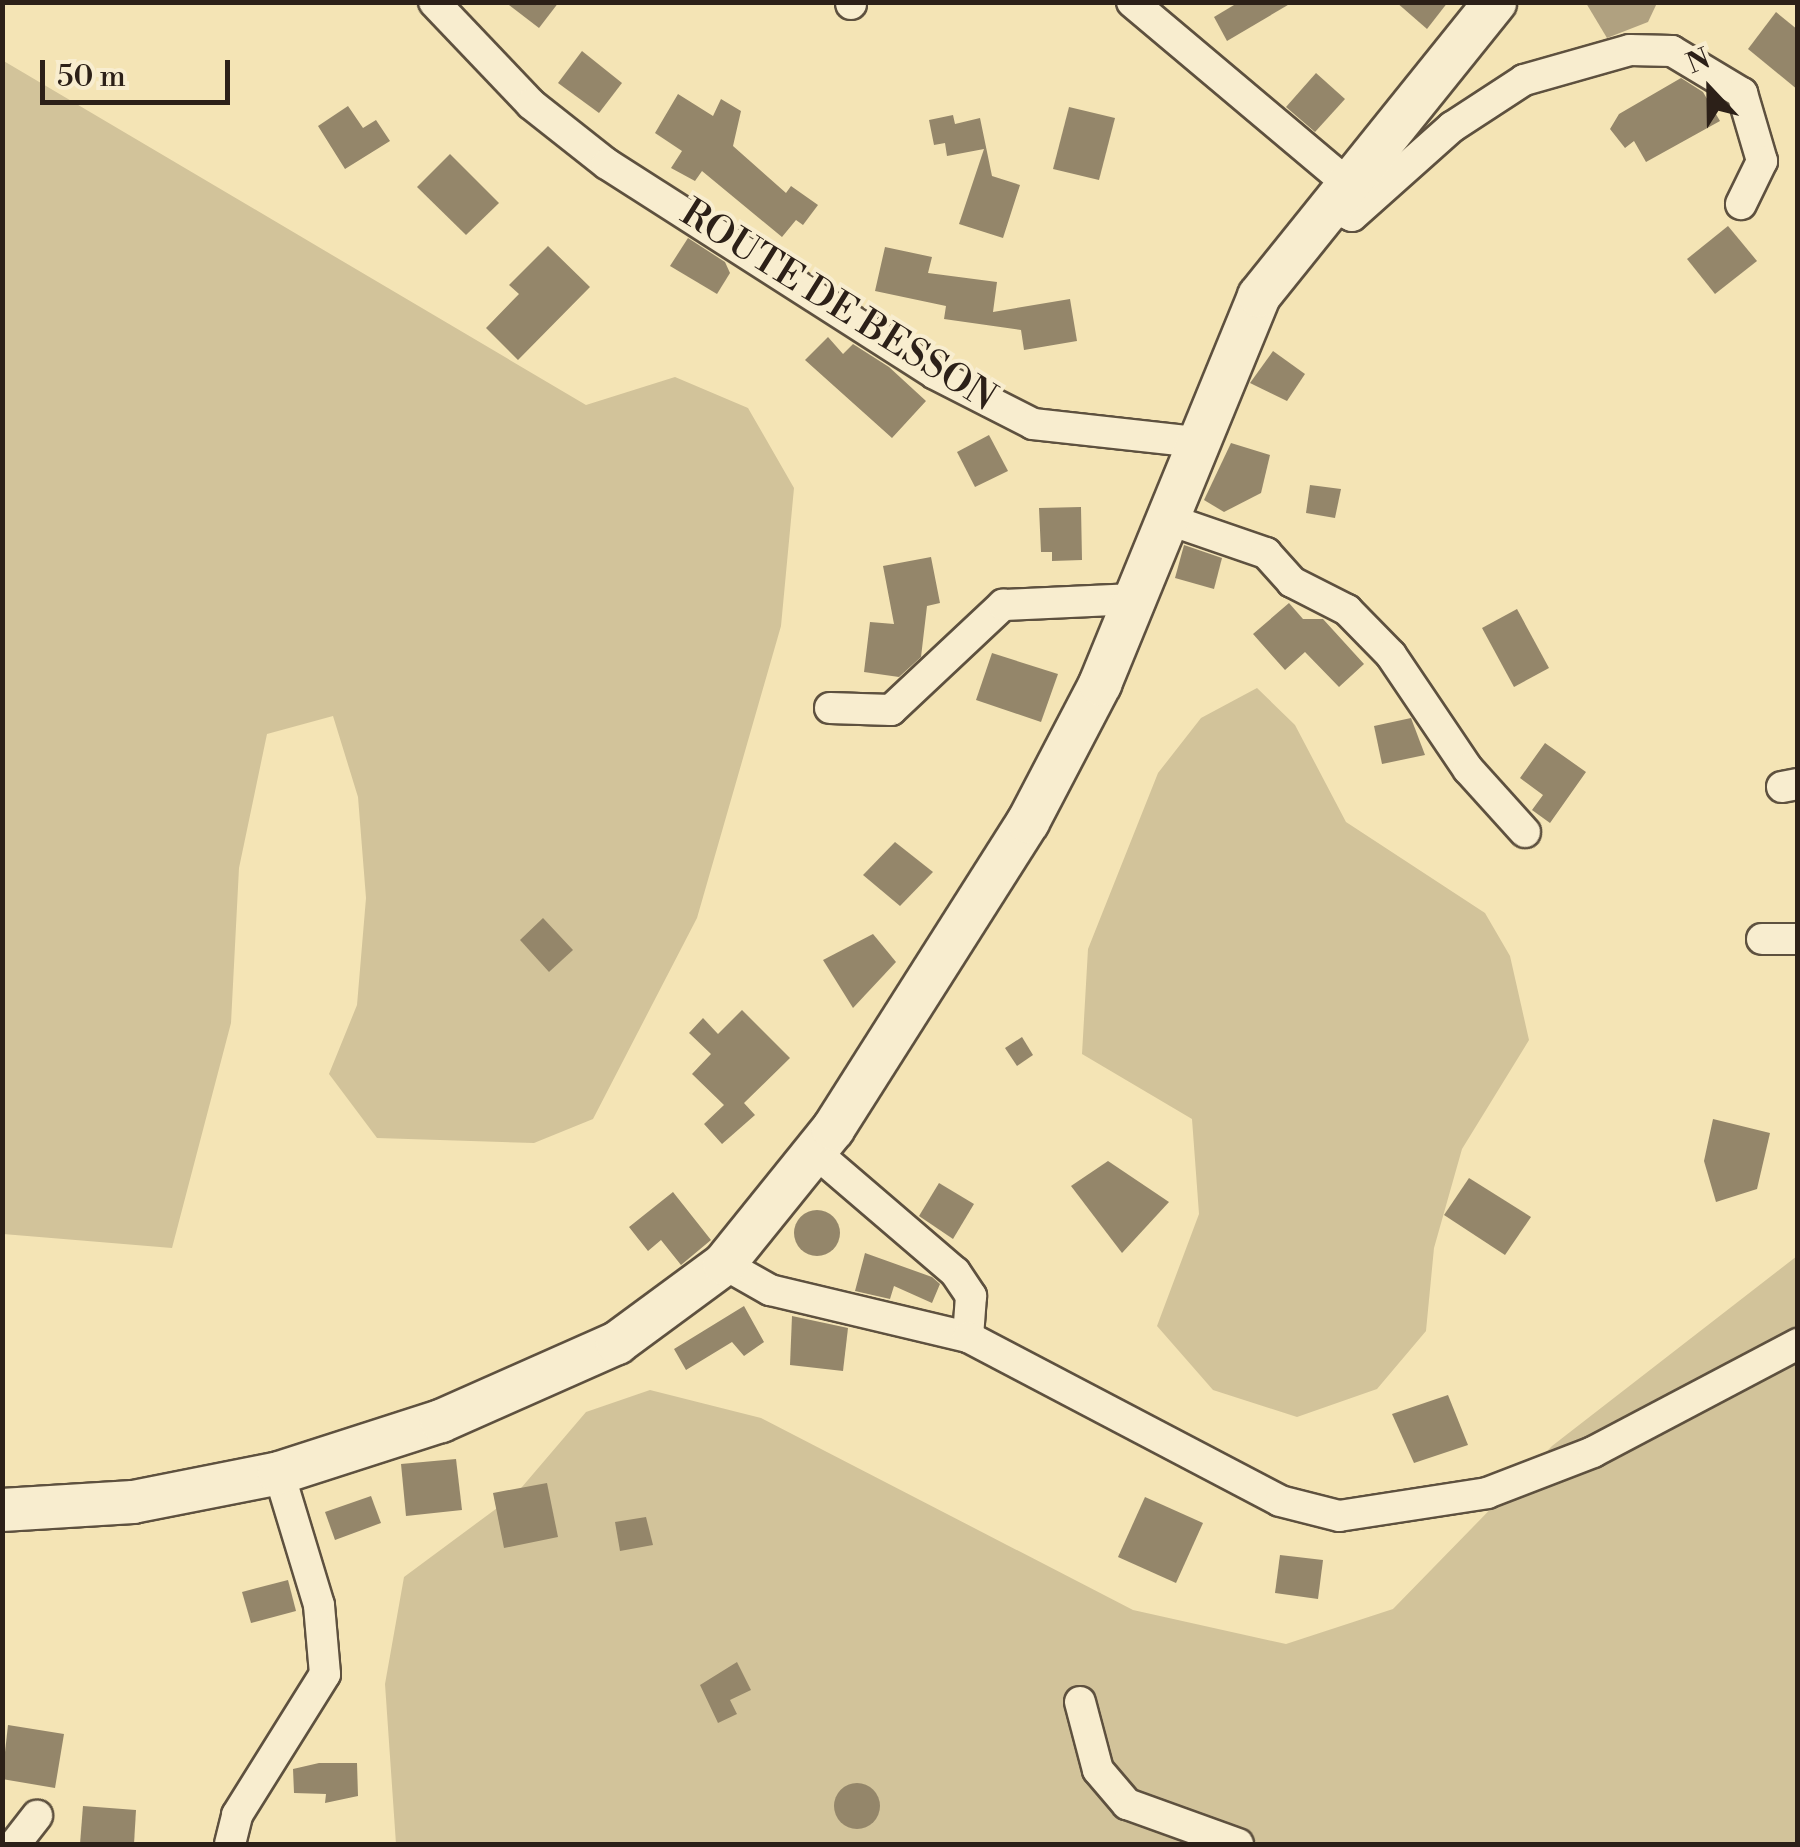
<!DOCTYPE html>
<html>
<head>
<meta charset="utf-8">
<style>
  body { margin:0 }
  #map { position:relative; width:1800px; height:1847px; overflow:hidden; background:#f4e4b5; font-family:"Libre Bodoni",serif }
  div>[style] { position:absolute }
  [style*='--x'] { left:calc(var(--x)*1px); top:calc(var(--y)*1px); width:calc(var(--w)*1px); rotate:calc(var(--a)*1deg) }
  .green>* { inset:0; background:#d2c39a }
  .water>* { inset:0; background:#b0a180 }
  .building>* { inset:0; background:#94866a }
  .round { border-radius:50% }
  .roads { filter:drop-shadow(2px 0 #5e513f) drop-shadow(-2px 0 #5e513f) drop-shadow(0 2px #5e513f) drop-shadow(0 -2px #5e513f) }
  .street>* { height:30px; margin:-15px; padding:0 15px; transform-origin:15px; border-radius:15px; background:#f8edcf }
  .secondary>* { height:42px; margin:-21px; padding:0 21px; transform-origin:21px; border-radius:21px; background:#f8edcf }
  span { translate:-50% -50%; white-space:nowrap; text-align:center; line-height:1.15; -webkit-text-stroke:8px #f8edcf; paint-order:stroke }
  .street-label { font-size:38px; color:#2c2018 }
  .frame { position:absolute; inset:0; border:5px solid #2c2018; pointer-events:none }
  .north { position:absolute; left:1660px; top:40px; width:100px; height:100px; -webkit-text-stroke:8px #f8edcf; paint-order:stroke; rotate:338deg; font-size:28px; font-weight:700; line-height:40px; text-align:center; color:#2c2018 }
  .north::after { content:''; display:block; margin:auto; width:35px; height:45px; background:#2c2018; clip-path:polygon(50% 0,100% 100%,50% 72%,0 100%) }
  .scale { position:absolute; left:40px; top:60px; width:190px; height:45px; box-sizing:border-box; border:5px solid #2c2018; border-top:0; padding-left:12px; font-size:30px; line-height:35px; white-space:nowrap; color:#2c2018; -webkit-text-stroke:8px #f8edcf; paint-order:stroke }
</style>
</head>
<body>
<div id="map">
  <div class="green">
    <i style="clip-path:polygon(2px 60px,586px 405px,675px 377px,748px 408px,794px 488px,781px 626px,697px 918px,593px 1119px,534px 1143px,377px 1138px,329px 1074px,357px 1005px,366px 898px,358px 797px,333px 716px,267px 734px,239px 868px,231px 1023px,172px 1248px,3px 1234px)"></i>
    <i style="clip-path:polygon(1257px 688px,1295px 725px,1346px 822px,1485px 913px,1510px 956px,1529px 1040px,1462px 1149px,1434px 1248px,1426px 1331px,1377px 1389px,1297px 1417px,1213px 1390px,1157px 1326px,1199px 1214px,1192px 1119px,1082px 1054px,1088px 949px,1158px 773px,1201px 718px)"></i>
    <i style="clip-path:polygon(1797px 1256px,1797px 1844px,396px 1844px,385px 1684px,404px 1577px,516px 1494px,586px 1412px,650px 1390px,761px 1418px,1133px 1610px,1286px 1644px,1393px 1609px,1552px 1446px)"></i>
  </div>
  <div class="water">
    <i style="clip-path:polygon(1586px 3px,1586px 2px,1657px 3px,1648px 22px,1607px 38px)"></i>
  </div>
  <div class="building">
    <i style="clip-path:polygon(505px 2px,559px 2px,539px 28px)"></i>
    <i style="clip-path:polygon(1239px 2px,1293px 2px,1227px 41px,1214px 17px)"></i>
    <i style="clip-path:polygon(1396px 2px,1448px 2px,1427px 29px)"></i>
    <i style="clip-path:polygon(1776px 12px,1798px 30px,1798px 90px,1748px 49px)"></i>
    <i style="clip-path:polygon(582px 51px,622px 83px,599px 113px,558px 83px)"></i>
    <i style="clip-path:polygon(1316px 73px,1345px 99px,1315px 132px,1286px 107px)"></i>
    <i style="clip-path:polygon(1681px 78px,1703px 92px,1720px 121px,1646px 162px,1634px 141px,1625px 148px,1610px 129px,1619px 114px)"></i>
    <i style="clip-path:polygon(678px 94px,713px 116px,721px 99px,741px 111px,733px 146px,786px 193px,791px 186px,818px 205px,803px 225px,796px 220px,782px 237px,702px 171px,695px 181px,671px 168px,682px 151px,655px 133px)"></i>
    <i style="clip-path:polygon(348px 106px,363px 128px,376px 120px,390px 141px,345px 169px,318px 126px)"></i>
    <i style="clip-path:polygon(1069px 107px,1115px 118px,1099px 180px,1053px 169px)"></i>
    <i style="clip-path:polygon(953px 115px,955px 124px,980px 118px,992px 176px,1020px 185px,1003px 238px,959px 224px,984px 149px,947px 156px,945px 143px,934px 145px,929px 120px)"></i>
    <i style="clip-path:polygon(450px 154px,499px 203px,466px 235px,417px 187px)"></i>
    <i style="clip-path:polygon(1728px 226px,1757px 261px,1715px 294px,1687px 259px)"></i>
    <i style="clip-path:polygon(688px 238px,725px 262px,730px 273px,717px 294px,670px 266px)"></i>
    <i style="clip-path:polygon(548px 246px,590px 287px,518px 360px,486px 328px,519px 294px,509px 285px)"></i>
    <i style="clip-path:polygon(885px 247px,932px 257px,928px 273px,997px 282px,993px 312px,1070px 299px,1077px 341px,1024px 350px,1021px 330px,944px 319px,946px 306px,875px 291px)"></i>
    <i style="clip-path:polygon(828px 337px,843px 354px,853px 344px,889px 367px,926px 401px,892px 438px,805px 360px)"></i>
    <i style="clip-path:polygon(1273px 351px,1305px 374px,1287px 401px,1250px 383px)"></i>
    <i style="clip-path:polygon(989px 435px,1008px 471px,975px 487px,957px 452px)"></i>
    <i style="clip-path:polygon(1231px 443px,1270px 455px,1261px 493px,1224px 512px,1204px 500px)"></i>
    <i style="clip-path:polygon(1310px 485px,1341px 489px,1335px 518px,1306px 513px)"></i>
    <i style="clip-path:polygon(1081px 507px,1082px 560px,1052px 561px,1052px 552px,1041px 552px,1039px 508px)"></i>
    <i style="clip-path:polygon(1184px 545px,1222px 558px,1214px 589px,1175px 578px)"></i>
    <i style="clip-path:polygon(931px 557px,940px 603px,927px 606px,921px 657px,899px 677px,864px 672px,870px 622px,894px 624px,883px 566px)"></i>
    <i style="clip-path:polygon(1289px 603px,1303px 619px,1323px 619px,1364px 664px,1339px 687px,1305px 652px,1285px 670px,1253px 634px)"></i>
    <i style="clip-path:polygon(1517px 609px,1549px 668px,1514px 687px,1482px 628px)"></i>
    <i style="clip-path:polygon(992px 653px,1058px 674px,1041px 722px,976px 700px)"></i>
    <i style="clip-path:polygon(1411px 718px,1425px 755px,1382px 764px,1374px 726px)"></i>
    <i style="clip-path:polygon(1545px 743px,1586px 772px,1550px 823px,1532px 810px,1543px 795px,1520px 778px)"></i>
    <i style="clip-path:polygon(895px 842px,933px 872px,900px 906px,863px 875px)"></i>
    <i style="clip-path:polygon(543px 918px,573px 950px,549px 972px,520px 940px)"></i>
    <i style="clip-path:polygon(873px 934px,896px 962px,853px 1008px,823px 960px)"></i>
    <i style="clip-path:polygon(742px 1010px,790px 1058px,744px 1103px,755px 1115px,722px 1144px,704px 1124px,724px 1105px,692px 1074px,711px 1054px,689px 1033px,703px 1018px,718px 1034px)"></i>
    <i style="clip-path:polygon(1022px 1037px,1033px 1055px,1017px 1066px,1005px 1048px)"></i>
    <i style="clip-path:polygon(1713px 1119px,1770px 1133px,1757px 1189px,1716px 1202px,1704px 1161px)"></i>
    <i style="clip-path:polygon(1108px 1161px,1169px 1202px,1122px 1253px,1071px 1186px)"></i>
    <i style="clip-path:polygon(1469px 1178px,1531px 1217px,1505px 1255px,1444px 1215px)"></i>
    <i style="clip-path:polygon(939px 1183px,974px 1204px,953px 1239px,919px 1216px)"></i>
    <i style="clip-path:polygon(673px 1192px,711px 1240px,681px 1265px,661px 1240px,648px 1251px,629px 1227px)"></i>
    <i class="round" style="left:794px;top:1210px;width:46px;height:46px"></i>
    <i style="clip-path:polygon(865px 1253px,932px 1277px,940px 1284px,932px 1303px,894px 1286px,890px 1299px,855px 1291px)"></i>
    <i style="clip-path:polygon(744px 1306px,764px 1342px,744px 1356px,732px 1342px,686px 1370px,674px 1349px)"></i>
    <i style="clip-path:polygon(792px 1316px,848px 1328px,843px 1371px,790px 1365px)"></i>
    <i style="clip-path:polygon(1448px 1395px,1468px 1445px,1414px 1463px,1392px 1414px)"></i>
    <i style="clip-path:polygon(456px 1459px,462px 1510px,406px 1516px,401px 1464px)"></i>
    <i style="clip-path:polygon(547px 1483px,558px 1537px,504px 1548px,493px 1493px)"></i>
    <i style="clip-path:polygon(371px 1496px,381px 1523px,335px 1540px,325px 1512px)"></i>
    <i style="clip-path:polygon(1145px 1497px,1203px 1523px,1176px 1583px,1118px 1557px)"></i>
    <i style="clip-path:polygon(646px 1517px,653px 1545px,620px 1551px,615px 1522px)"></i>
    <i style="clip-path:polygon(1280px 1555px,1323px 1560px,1318px 1599px,1275px 1593px)"></i>
    <i style="clip-path:polygon(288px 1580px,296px 1611px,251px 1623px,242px 1592px)"></i>
    <i style="clip-path:polygon(737px 1662px,751px 1690px,730px 1700px,737px 1714px,718px 1723px,700px 1685px)"></i>
    <i style="clip-path:polygon(8px 1725px,64px 1734px,55px 1788px,2px 1779px)"></i>
    <i style="clip-path:polygon(319px 1763px,357px 1763px,358px 1796px,325px 1803px,326px 1794px,294px 1793px,293px 1769px)"></i>
    <i class="round" style="left:834px;top:1783px;width:46px;height:46px"></i>
    <i style="clip-path:polygon(83px 1806px,136px 1810px,134px 1844px,80px 1844px)"></i>
  </div>
  <div class="roads">
    <div class="street">
      <i style="--x:434;--y:2;--w:141;--a:46.4"></i>
      <i style="--x:531;--y:104;--w:97;--a:38.3"></i>
      <i style="--x:607;--y:164;--w:389;--a:32.6"></i>
      <i style="--x:935;--y:374;--w:110;--a:27"></i>
      <i style="--x:1033;--y:424;--w:163;--a:6.3"></i>
      <i style="--x:851;--y:2;--w:2;--a:90"></i>
      <i style="--x:1132;--y:2;--w:282;--a:40.1"></i>
      <i style="--x:1330;--y:206;--w:24;--a:24"></i>
      <i style="--x:1352;--y:216;--w:134;--a:-41.7"></i>
      <i style="--x:1452;--y:127;--w:86;--a:-33.1"></i>
      <i style="--x:1524;--y:80;--w:110;--a:-15.8"></i>
      <i style="--x:1630;--y:50;--w:42;--a:1.4"></i>
      <i style="--x:1672;--y:51;--w:82;--a:31"></i>
      <i style="--x:1742;--y:93;--w:71;--a:73.6"></i>
      <i style="--x:1762;--y:161;--w:48;--a:116"></i>
      <i style="--x:1170;--y:520;--w:102;--a:19"></i>
      <i style="--x:1266;--y:553;--w:39;--a:48"></i>
      <i style="--x:1292;--y:582;--w:62;--a:27"></i>
      <i style="--x:1347;--y:610;--w:63;--a:45.6"></i>
      <i style="--x:1391;--y:655;--w:138;--a:56"></i>
      <i style="--x:1468;--y:769;--w:85;--a:47.9"></i>
      <i style="--x:830;--y:708;--w:61;--a:1.9"></i>
      <i style="--x:891;--y:710;--w:154;--a:-43.2"></i>
      <i style="--x:1003;--y:605;--w:133;--a:-2.6"></i>
      <i style="--x:1782;--y:787;--w:16;--a:-11"></i>
      <i style="--x:1762;--y:939;--w:36;--a:0"></i>
      <i style="--x:816;--y:1153;--w:183;--a:40.6"></i>
      <i style="--x:955;--y:1272;--w:29;--a:56"></i>
      <i style="--x:971;--y:1296;--w:41;--a:94.2"></i>
      <i style="--x:724;--y:1264;--w:53;--a:29.5"></i>
      <i style="--x:770;--y:1290;--w:204;--a:13.4"></i>
      <i style="--x:968;--y:1337;--w:352;--a:27.7"></i>
      <i style="--x:1280;--y:1501;--w:61;--a:14.3"></i>
      <i style="--x:1339;--y:1516;--w:150;--a:-8.8"></i>
      <i style="--x:1487;--y:1493;--w:114;--a:-21.1"></i>
      <i style="--x:1593;--y:1452;--w:232;--a:-27.8"></i>
      <i style="--x:1080;--y:1702;--w:70;--a:75.2"></i>
      <i style="--x:1098;--y:1770;--w:45;--a:49.5"></i>
      <i style="--x:1127;--y:1804;--w:118;--a:19.8"></i>
      <i style="--x:15;--y:1844;--w:36;--a:-52"></i>
      <i style="--x:230;--y:1844;--w:30;--a:-76"></i>
      <i style="--x:237;--y:1815;--w:166;--a:-58"></i>
      <i style="--x:325;--y:1674;--w:69;--a:-95"></i>
      <i style="--x:319;--y:1605;--w:138;--a:-106.9"></i>
    </div>
    <div class="secondary">
      <i style="--x:2;--y:1510;--w:131;--a:-3.5"></i>
      <i style="--x:133;--y:1502;--w:149;--a:-11.2"></i>
      <i style="--x:279;--y:1473;--w:170;--a:-17.8"></i>
      <i style="--x:441;--y:1421;--w:193;--a:-23.9"></i>
      <i style="--x:617;--y:1343;--w:133;--a:-36.4"></i>
      <i style="--x:724;--y:1264;--w:174;--a:-51.1"></i>
      <i style="--x:833;--y:1129;--w:364;--a:-57.6"></i>
      <i style="--x:1028;--y:822;--w:156;--a:-62.4"></i>
      <i style="--x:1100;--y:684;--w:419;--a:-67.7"></i>
      <i style="--x:1259;--y:296;--w:377;--a:-51.2"></i>
    </div>
  </div>
  <div class="street-label">
    <span style="left:838px;top:306px;rotate:32deg">ROUTE DE BESSON</span>
  </div>
  <div class="frame"></div>
  <div class="north">N</div>
  <div class="scale">50 m</div>
</div>
</body>
</html>
